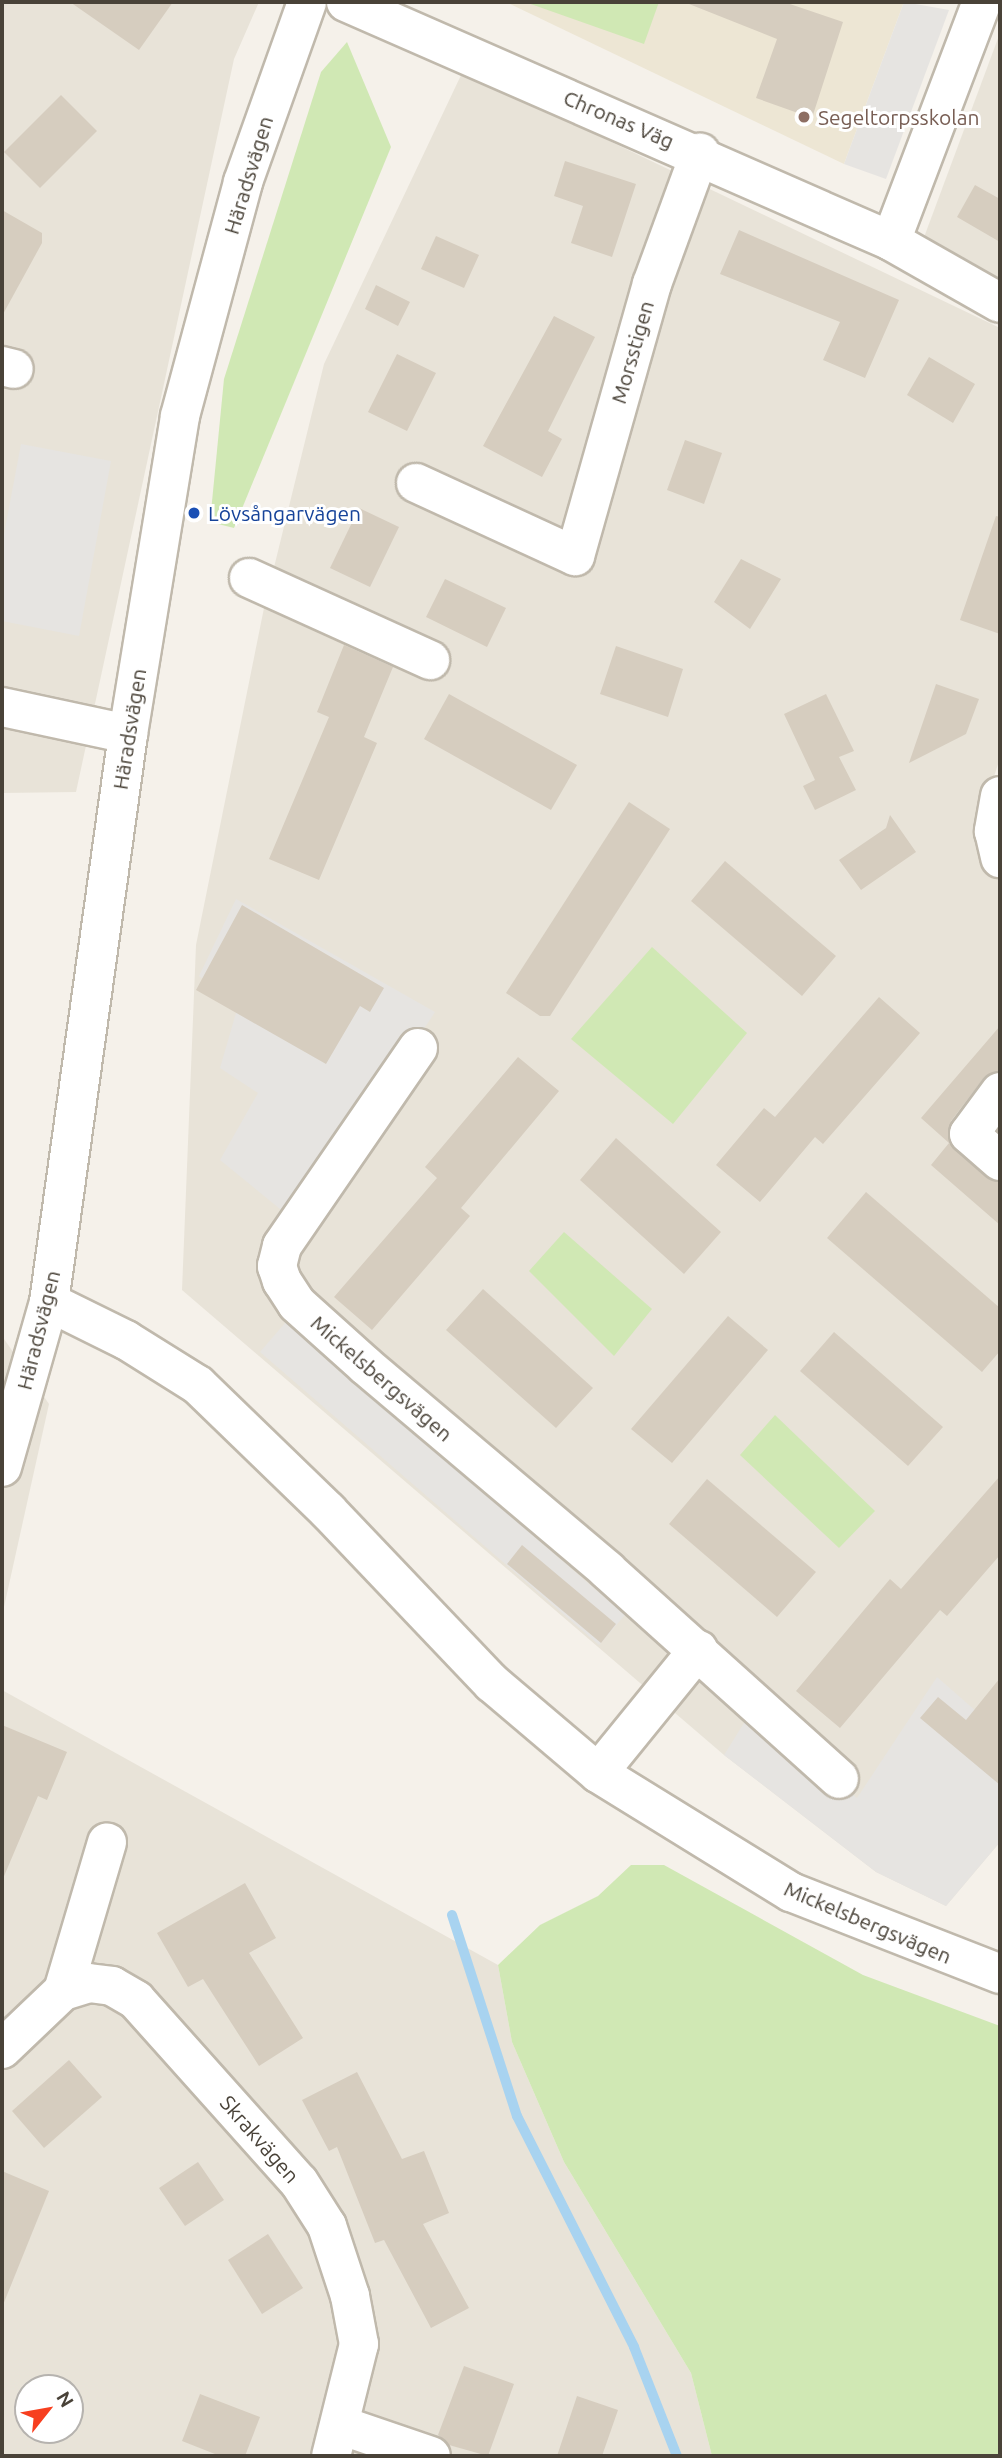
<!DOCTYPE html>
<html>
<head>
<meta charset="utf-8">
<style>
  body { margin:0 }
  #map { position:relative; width:1002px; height:2458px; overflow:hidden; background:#f5f1ea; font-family:Ubuntu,sans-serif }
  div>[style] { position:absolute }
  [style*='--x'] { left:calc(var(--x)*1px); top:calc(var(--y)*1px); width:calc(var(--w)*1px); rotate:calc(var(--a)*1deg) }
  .residential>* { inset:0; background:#e8e3d8 }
  .education>* { inset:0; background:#ede6d4 }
  .green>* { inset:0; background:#d0e8b4 }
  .parking>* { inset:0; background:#e6e4e1 }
  .stream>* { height:10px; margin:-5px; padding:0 5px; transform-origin:5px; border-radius:5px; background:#a8d3f0 }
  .building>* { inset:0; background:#d6cdbf }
  .roads { filter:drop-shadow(2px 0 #c0b9ac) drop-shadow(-2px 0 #c0b9ac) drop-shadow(0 2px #c0b9ac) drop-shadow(0 -2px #c0b9ac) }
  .minor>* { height:38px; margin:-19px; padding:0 19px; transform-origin:19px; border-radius:19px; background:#fff }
  .dots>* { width:19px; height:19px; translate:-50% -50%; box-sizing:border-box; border:4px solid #fff; border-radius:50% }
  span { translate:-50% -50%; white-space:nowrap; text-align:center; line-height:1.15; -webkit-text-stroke:6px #fff; paint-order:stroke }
  .education-label { font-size:21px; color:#785e54 }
  .left { translate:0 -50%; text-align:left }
  .street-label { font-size:21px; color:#494238 }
  .transit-label { font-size:21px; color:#164399 }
  .frame { position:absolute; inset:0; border:4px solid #494238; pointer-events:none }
  .north { position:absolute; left:14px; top:2374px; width:70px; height:70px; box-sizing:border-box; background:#fff; border:2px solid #b6b3af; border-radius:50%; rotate:59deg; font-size:19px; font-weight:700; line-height:28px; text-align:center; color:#494238 }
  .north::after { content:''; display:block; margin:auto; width:24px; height:32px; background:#f73f1f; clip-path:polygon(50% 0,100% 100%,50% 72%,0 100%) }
</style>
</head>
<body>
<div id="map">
  <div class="residential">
    <i style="clip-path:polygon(2px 2px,259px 2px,234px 59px,76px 792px,2px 793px)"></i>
    <i style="clip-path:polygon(1000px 33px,1000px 284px,923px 240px)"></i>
    <i style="clip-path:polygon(463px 71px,1000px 328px,1000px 758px,991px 786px,1000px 794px,1000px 1842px,946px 1906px,876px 1872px,724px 1755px,182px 1290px,196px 945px,264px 608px,324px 364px)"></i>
    <i style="clip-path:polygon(2px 1336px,49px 1404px,2px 1616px)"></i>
    <i style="clip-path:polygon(evenodd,2px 1690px,498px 1965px,512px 2042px,564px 2162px,691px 2373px,712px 2456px,2px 2456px,2px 1690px,28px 2388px,70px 2388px,70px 2430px,28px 2430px,28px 2388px)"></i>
  </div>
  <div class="education">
    <i style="clip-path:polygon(506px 2px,904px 2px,844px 164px)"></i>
  </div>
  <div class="green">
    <i style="clip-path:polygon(525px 2px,659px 2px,644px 44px)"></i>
    <i style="clip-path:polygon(347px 42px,391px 147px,234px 528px,210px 522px,224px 379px,321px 72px)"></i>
    <i style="clip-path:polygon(652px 947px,747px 1033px,673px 1124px,571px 1039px)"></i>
    <i style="clip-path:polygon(564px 1232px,652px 1309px,614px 1356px,529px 1271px)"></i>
    <i style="clip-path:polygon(775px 1415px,875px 1511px,839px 1548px,740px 1455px)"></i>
    <i style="clip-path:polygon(631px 1865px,664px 1865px,863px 1975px,1000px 2026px,1000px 2456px,712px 2456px,691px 2373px,564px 2162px,512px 2042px,498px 1965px,540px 1925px,598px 1896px)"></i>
  </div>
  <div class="parking">
    <i style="clip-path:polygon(904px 2px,949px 10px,886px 179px,844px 164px)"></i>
    <i style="clip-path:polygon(21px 444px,111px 461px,79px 636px,2px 621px,2px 545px)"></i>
    <i style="clip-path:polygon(236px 899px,435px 1012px,296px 1222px,220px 1160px,258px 1093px,220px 1068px,238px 1006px,199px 976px)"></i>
    <i style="clip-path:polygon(286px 1322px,625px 1615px,599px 1645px,260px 1352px)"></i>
    <i style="clip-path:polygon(937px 1677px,1000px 1732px,1000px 1842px,946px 1906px,876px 1872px,724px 1755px,749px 1715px,857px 1798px)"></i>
  </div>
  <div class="stream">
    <i style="--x:452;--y:1915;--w:211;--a:72.1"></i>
    <i style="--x:517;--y:2116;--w:259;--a:63.1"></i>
    <i style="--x:634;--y:2347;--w:117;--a:68.5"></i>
  </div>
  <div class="building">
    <i style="clip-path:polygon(70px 2px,173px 2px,139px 50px)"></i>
    <i style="clip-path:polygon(684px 2px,784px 2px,843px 22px,812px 118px,756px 98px,777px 39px)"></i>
    <i style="clip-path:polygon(61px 95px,97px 131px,40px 188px,4px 152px)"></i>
    <i style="clip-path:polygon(565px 161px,636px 184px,612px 257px,571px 243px,583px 206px,554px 196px)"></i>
    <i style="clip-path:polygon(975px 185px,1000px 199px,1000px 242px,957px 217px)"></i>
    <i style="clip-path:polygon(2px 210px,42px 233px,42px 243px,2px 316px)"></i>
    <i style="clip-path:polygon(739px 230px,899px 300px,865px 378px,823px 360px,840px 322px,720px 274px)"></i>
    <i style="clip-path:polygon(436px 236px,479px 255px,464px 288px,421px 269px)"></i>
    <i style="clip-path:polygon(376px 285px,410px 302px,398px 326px,365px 309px)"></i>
    <i style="clip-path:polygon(554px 316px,595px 337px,548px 431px,562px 439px,542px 477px,483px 446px)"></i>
    <i style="clip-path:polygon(397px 354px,436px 373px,407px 431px,368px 412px)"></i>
    <i style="clip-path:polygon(929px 357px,975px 384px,953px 423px,907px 395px)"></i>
    <i style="clip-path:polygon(685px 440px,722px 453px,704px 504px,667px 490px)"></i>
    <i style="clip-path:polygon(359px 508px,399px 527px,370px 587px,330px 568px)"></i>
    <i style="clip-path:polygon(996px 516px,1000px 517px,1000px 634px,960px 620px)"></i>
    <i style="clip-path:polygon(741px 559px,781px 579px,750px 629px,714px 602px)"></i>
    <i style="clip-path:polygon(445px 579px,506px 608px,487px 647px,426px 617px)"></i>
    <i style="clip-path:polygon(344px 645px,393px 667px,364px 737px,377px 743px,319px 880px,269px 859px,329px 717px,317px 712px)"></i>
    <i style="clip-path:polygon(616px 646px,683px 669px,668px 717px,600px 694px)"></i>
    <i style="clip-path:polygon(936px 684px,979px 699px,966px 734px,909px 763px)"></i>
    <i style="clip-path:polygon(449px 694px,577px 765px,551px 810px,424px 739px)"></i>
    <i style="clip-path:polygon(826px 694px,854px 751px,839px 757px,856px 790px,815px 810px,803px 786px,815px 780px,784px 714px)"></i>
    <i style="clip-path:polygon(629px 802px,670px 829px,550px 1016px,540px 1016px,506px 993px)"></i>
    <i style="clip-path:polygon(890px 815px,916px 852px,861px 890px,839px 860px,886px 828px)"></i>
    <i style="clip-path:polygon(725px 861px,836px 956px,802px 996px,691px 901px)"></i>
    <i style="clip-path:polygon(242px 905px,384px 988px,370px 1012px,360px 1006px,326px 1064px,196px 990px)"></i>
    <i style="clip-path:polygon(879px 997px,920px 1033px,823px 1144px,815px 1137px,760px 1202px,716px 1165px,764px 1108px,775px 1117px)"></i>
    <i style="clip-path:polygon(1000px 1026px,1000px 1071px,983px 1079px,951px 1121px,949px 1143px,921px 1118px)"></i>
    <i style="clip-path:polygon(518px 1057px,559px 1091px,461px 1208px,470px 1216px,372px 1330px,334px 1297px,437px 1178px,425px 1167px)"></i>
    <i style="clip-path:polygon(616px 1138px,721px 1232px,684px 1274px,580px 1180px)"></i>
    <i style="clip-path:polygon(949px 1143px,986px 1177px,1000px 1182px,1000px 1225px,931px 1165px)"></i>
    <i style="clip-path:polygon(866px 1192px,1000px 1308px,1000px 1351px,982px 1372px,827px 1238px)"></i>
    <i style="clip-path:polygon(483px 1289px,593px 1388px,556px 1428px,446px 1330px)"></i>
    <i style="clip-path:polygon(728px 1316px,768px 1350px,672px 1463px,631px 1429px)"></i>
    <i style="clip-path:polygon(834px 1332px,943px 1427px,908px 1466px,800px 1371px)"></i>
    <i style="clip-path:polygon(1000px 1476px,1000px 1555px,947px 1616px,940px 1610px,840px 1728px,796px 1691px,890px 1579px,901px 1589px)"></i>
    <i style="clip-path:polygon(707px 1479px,816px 1572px,777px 1617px,669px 1524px)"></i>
    <i style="clip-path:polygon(522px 1545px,616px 1624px,601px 1643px,507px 1564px)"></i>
    <i style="clip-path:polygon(1000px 1678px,1000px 1785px,920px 1718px,938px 1697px,966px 1720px)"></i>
    <i style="clip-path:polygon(2px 1725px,67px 1752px,47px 1800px,38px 1796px,2px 1881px)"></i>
    <i style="clip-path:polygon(245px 1883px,276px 1938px,249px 1953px,303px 2038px,259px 2066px,203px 1979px,188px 1987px,157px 1933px)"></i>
    <i style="clip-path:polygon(69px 2060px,102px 2097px,44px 2148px,12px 2111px)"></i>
    <i style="clip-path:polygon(357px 2072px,402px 2159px,424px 2151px,449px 2213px,423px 2224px,469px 2308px,431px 2328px,384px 2240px,375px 2243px,337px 2147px,329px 2151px,302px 2100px)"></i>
    <i style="clip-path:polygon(198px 2162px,224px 2200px,185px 2226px,159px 2188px)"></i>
    <i style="clip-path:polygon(2px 2171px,49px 2191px,3px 2305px,2px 2305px)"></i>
    <i style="clip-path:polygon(268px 2234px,303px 2288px,262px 2314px,228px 2260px)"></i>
    <i style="clip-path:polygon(464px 2366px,514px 2384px,488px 2456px,449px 2445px,438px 2435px)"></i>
    <i style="clip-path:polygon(200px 2394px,260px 2417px,245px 2456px,220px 2456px,182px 2441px)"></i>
    <i style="clip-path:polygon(577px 2396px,618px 2410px,602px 2456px,557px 2456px)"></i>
  </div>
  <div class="roads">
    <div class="minor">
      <i style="--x:346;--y:2;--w:595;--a:23.68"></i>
      <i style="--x:891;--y:241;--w:256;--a:-69.2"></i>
      <i style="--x:891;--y:241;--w:125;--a:29.6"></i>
      <i style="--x:2;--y:366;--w:12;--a:14"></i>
      <i style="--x:416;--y:483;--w:175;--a:24.7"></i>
      <i style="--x:575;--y:556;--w:283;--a:-74.2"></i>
      <i style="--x:652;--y:284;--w:140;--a:-69.9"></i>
      <i style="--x:249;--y:578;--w:199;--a:24.4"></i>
      <i style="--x:2;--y:707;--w:129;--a:12.1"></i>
      <i style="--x:1000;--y:796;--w:36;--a:100"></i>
      <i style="--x:994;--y:831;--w:28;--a:77"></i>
      <i style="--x:418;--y:1048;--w:240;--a:124.5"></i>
      <i style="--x:282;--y:1246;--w:21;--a:104"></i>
      <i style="--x:277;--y:1266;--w:16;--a:72"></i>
      <i style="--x:282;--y:1281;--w:27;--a:57"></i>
      <i style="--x:297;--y:1304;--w:93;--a:41.9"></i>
      <i style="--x:366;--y:1366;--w:316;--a:40.2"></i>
      <i style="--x:607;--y:1570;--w:312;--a:42"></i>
      <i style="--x:1000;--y:1092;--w:52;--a:126.4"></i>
      <i style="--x:969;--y:1134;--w:41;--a:41.1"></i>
      <i style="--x:49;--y:1302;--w:86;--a:26.3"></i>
      <i style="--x:126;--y:1340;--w:85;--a:32"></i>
      <i style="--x:198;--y:1385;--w:181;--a:44.1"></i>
      <i style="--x:328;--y:1511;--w:238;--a:46.4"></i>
      <i style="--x:492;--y:1683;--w:139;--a:40.3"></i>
      <i style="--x:598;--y:1773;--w:227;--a:31.7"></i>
      <i style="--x:791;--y:1892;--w:225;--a:21.4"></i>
      <i style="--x:2;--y:1467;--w:172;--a:-74.1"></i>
      <i style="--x:49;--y:1302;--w:573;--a:-82.08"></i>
      <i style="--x:128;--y:734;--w:322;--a:-80.7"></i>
      <i style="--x:180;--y:416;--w:242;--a:-74.9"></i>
      <i style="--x:243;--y:182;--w:191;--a:-70.4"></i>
      <i style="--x:598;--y:1773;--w:159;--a:-50.9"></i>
      <i style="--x:63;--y:1991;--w:155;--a:-73.5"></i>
      <i style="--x:2;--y:2049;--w:84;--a:-43.6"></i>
      <i style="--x:63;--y:1991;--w:27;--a:-17"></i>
      <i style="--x:89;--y:1983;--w:23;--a:7"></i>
      <i style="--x:112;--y:1986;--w:28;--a:30"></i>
      <i style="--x:136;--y:2000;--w:244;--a:48.2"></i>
      <i style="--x:299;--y:2182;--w:52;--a:57.5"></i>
      <i style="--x:327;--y:2226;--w:74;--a:71.8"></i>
      <i style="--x:350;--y:2296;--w:49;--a:79.4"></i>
      <i style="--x:359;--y:2344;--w:115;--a:104"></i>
      <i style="--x:340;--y:2425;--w:96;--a:18.8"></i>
    </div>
  </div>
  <div class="dots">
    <i style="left:804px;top:117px;background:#8d6e63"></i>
    <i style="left:194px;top:513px;background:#1a4fb4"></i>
  </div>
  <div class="education-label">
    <span class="left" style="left:818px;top:117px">Segeltorpsskolan</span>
  </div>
  <div class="street-label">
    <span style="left:619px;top:119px;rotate:23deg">Chronas Väg</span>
    <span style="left:248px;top:175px;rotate:-73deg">Häradsvägen</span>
    <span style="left:632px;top:352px;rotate:-74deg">Morsstigen</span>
    <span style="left:129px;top:729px;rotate:-81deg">Häradsvägen</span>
    <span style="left:38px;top:1330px;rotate:-76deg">Häradsvägen</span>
    <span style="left:382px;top:1378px;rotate:41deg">Mickelsbergsvägen</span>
    <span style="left:868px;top:1922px;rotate:23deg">Mickelsbergsvägen</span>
    <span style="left:260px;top:2139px;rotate:49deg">Skrakvägen</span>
  </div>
  <div class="transit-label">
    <span class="left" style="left:208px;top:513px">Lövsångarvägen</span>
  </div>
  <div class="frame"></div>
  <div class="north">N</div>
</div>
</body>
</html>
